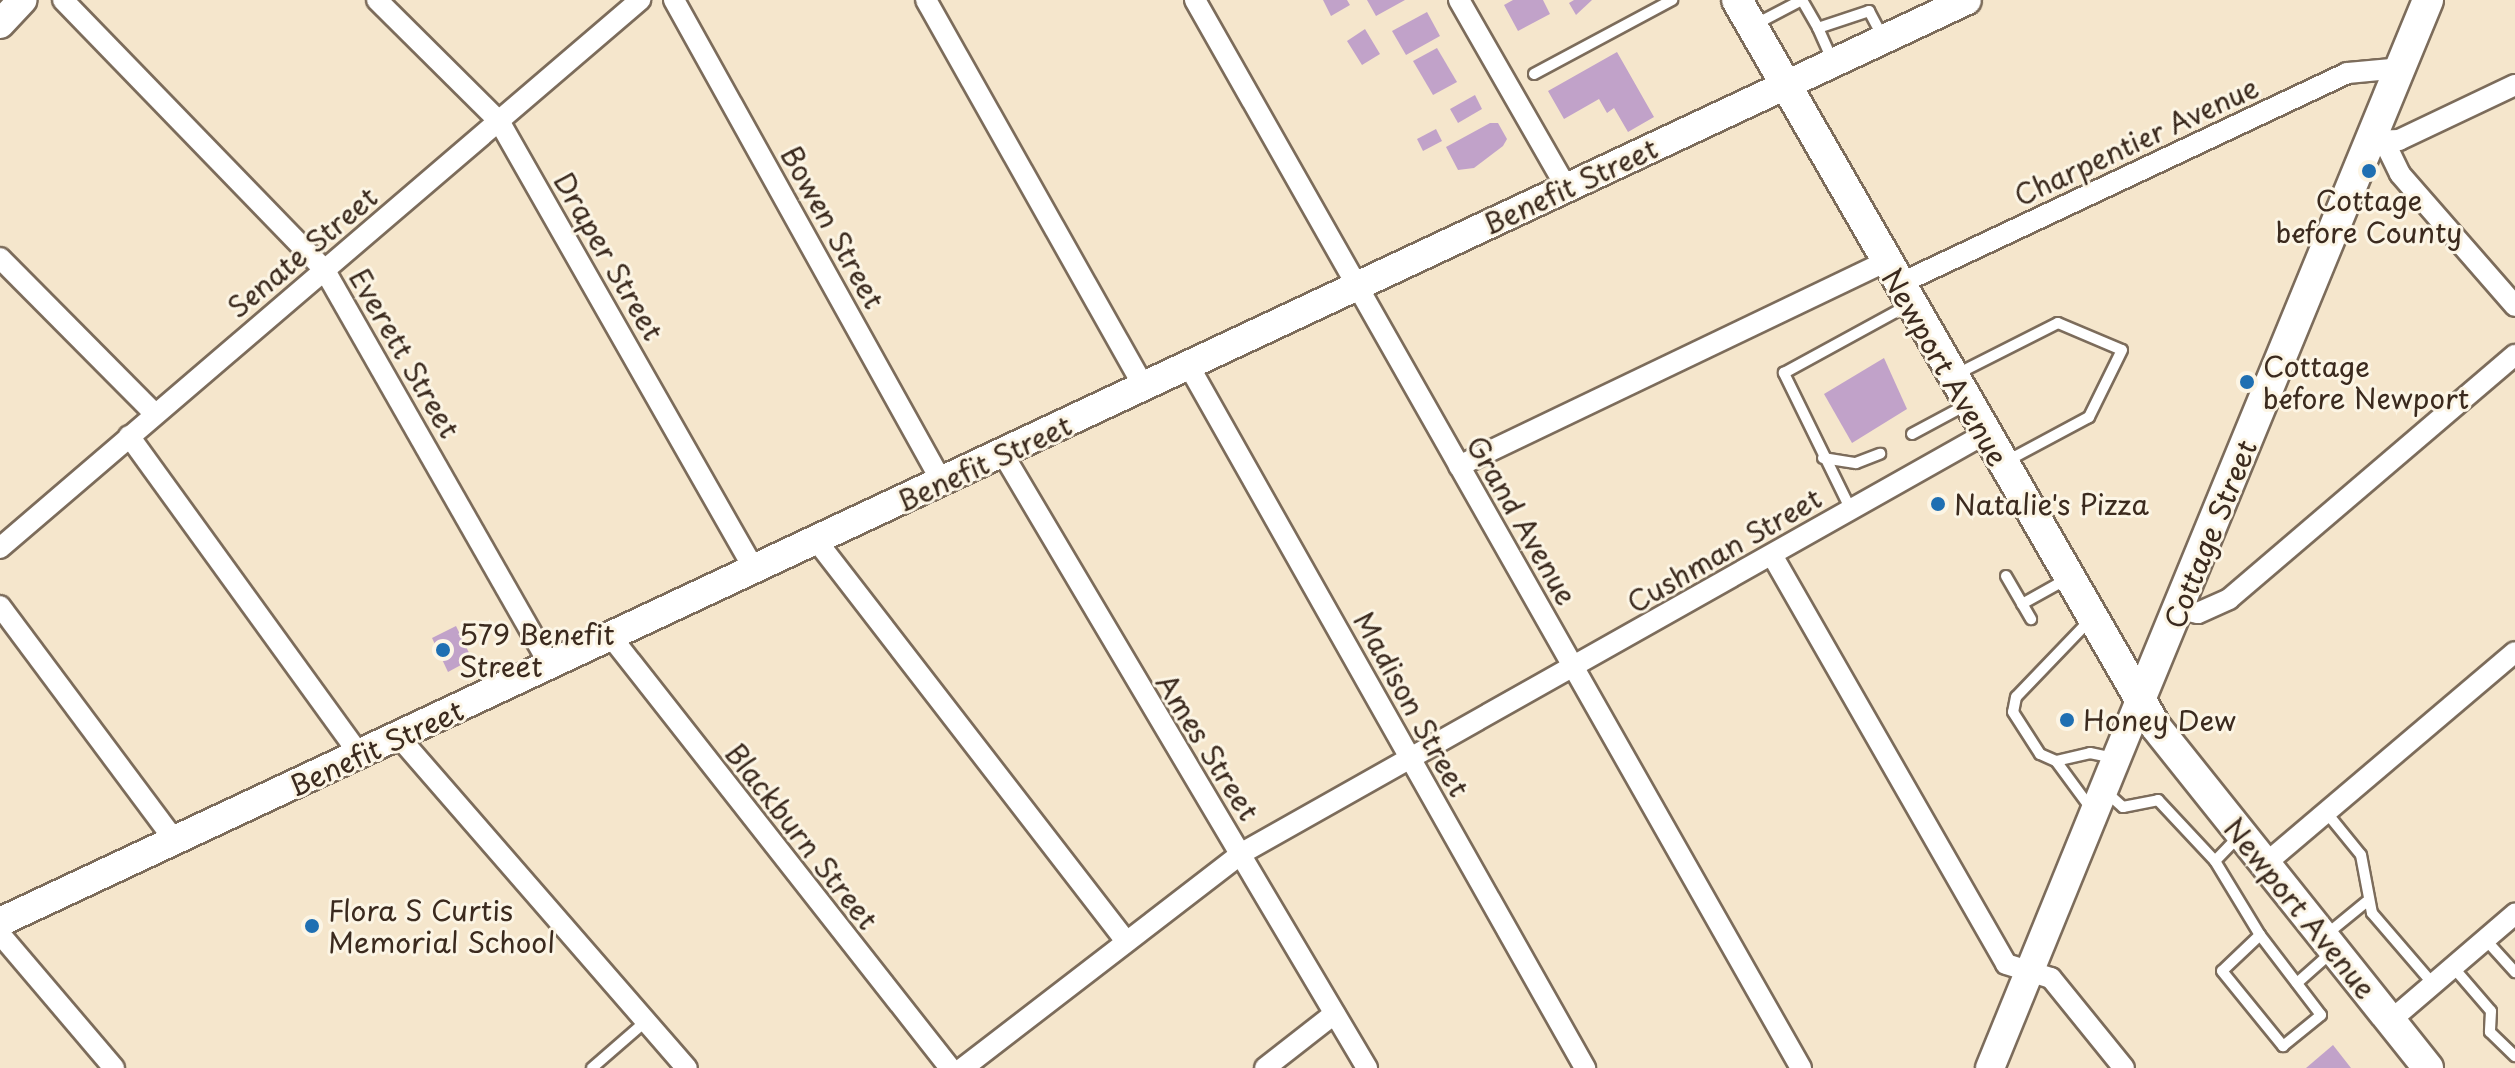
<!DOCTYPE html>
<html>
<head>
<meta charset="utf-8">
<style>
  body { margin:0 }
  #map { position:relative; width:2515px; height:1068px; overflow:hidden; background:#f5e6cc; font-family:"Playpen Sans",sans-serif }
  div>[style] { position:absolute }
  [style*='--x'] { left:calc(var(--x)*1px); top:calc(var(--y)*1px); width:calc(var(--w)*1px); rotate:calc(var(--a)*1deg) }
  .building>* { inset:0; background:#c1a2c9 }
  .roads { filter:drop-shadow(2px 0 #7c6c5b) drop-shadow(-2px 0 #7c6c5b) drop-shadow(0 2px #7c6c5b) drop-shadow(0 -2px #7c6c5b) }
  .lane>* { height:10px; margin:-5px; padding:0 5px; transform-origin:5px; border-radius:5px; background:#fff }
  .street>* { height:20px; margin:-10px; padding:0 10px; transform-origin:10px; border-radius:10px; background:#fff }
  .secondary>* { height:28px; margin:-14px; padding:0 14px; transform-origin:14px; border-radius:14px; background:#fff }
  .primary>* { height:30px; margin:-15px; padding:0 15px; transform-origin:15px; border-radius:15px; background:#fff }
  .dots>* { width:22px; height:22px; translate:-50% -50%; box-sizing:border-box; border:4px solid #fcf5e5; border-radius:50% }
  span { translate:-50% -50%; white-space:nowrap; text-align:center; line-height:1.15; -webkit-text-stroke:6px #fcf5e5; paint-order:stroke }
  .street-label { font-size:28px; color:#3b2a1e }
  .poi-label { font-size:28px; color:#3b2a1e }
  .left { translate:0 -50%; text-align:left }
</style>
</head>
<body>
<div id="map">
  <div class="building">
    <i style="clip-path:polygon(1323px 0,1347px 0,1350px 5px,1331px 16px)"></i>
    <i style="clip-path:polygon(1367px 0,1405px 0,1376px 16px)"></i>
    <i style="clip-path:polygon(1513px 0,1543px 0,1550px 14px,1518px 31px,1504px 5px)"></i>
    <i style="clip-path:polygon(1592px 0,1576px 15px,1569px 3px,1574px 0)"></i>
    <i style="clip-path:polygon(1427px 12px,1440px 36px,1406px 55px,1392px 31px)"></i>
    <i style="clip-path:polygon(1365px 29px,1380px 54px,1362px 65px,1347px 41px)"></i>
    <i style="clip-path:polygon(1437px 48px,1457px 82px,1433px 95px,1413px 61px)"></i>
    <i style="clip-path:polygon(1617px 52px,1654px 117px,1628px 132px,1614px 108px,1607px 113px,1599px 99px,1564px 119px,1548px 91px)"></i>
    <i style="clip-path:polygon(1475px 95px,1482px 109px,1458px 123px,1450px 109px)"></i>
    <i style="clip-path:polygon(1490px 123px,1498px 123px,1507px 139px,1503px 146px,1474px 168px,1458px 170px,1446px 147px)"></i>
    <i style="clip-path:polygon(1436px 129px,1442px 141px,1423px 151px,1417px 139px)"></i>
    <i style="clip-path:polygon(1884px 358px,1907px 409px,1852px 443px,1824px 394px)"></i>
    <i style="clip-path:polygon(456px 626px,472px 659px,448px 672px,432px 638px)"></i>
    <i style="clip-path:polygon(2333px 1045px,2351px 1068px,2306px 1068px)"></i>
  </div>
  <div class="roads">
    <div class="lane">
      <i style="--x:1756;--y:24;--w:52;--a:-27.6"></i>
      <i style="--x:1802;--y:0;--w:32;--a:60"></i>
      <i style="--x:1818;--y:28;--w:54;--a:-18.4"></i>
      <i style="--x:1869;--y:11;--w:30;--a:62"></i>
      <i style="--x:1818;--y:28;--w:34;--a:66"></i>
      <i style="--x:1534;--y:74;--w:157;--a:-28.2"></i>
      <i style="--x:1957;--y:374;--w:113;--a:-26.8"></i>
      <i style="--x:2058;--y:323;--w:69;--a:22.9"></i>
      <i style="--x:2122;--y:350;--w:75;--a:116.2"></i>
      <i style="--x:2089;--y:417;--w:95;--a:151.8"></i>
      <i style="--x:1912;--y:434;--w:61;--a:-28.2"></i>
      <i style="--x:1823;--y:458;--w:33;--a:9"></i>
      <i style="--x:1856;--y:463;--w:26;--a:-21"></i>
      <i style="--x:1851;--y:510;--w:153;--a:-116.1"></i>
      <i style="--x:1784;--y:373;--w:141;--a:-28.7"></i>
      <i style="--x:2006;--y:576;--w:50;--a:59.8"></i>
      <i style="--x:2022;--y:604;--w:51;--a:-29.1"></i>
      <i style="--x:2089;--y:621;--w:105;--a:133.8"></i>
      <i style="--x:2016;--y:697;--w:15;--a:101"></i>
      <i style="--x:2013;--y:712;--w:50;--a:57.3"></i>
      <i style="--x:2040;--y:754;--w:17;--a:24"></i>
      <i style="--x:2056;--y:761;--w:35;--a:-13"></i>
      <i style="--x:2090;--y:753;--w:25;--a:12"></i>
      <i style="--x:2056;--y:761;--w:61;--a:53.7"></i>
      <i style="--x:2105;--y:791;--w:24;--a:42"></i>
      <i style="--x:2123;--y:807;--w:36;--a:-11"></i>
      <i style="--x:2158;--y:800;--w:83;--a:46.9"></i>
      <i style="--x:2215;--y:861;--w:87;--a:58.7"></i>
      <i style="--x:2260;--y:935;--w:52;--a:136.5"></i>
      <i style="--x:2222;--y:971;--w:97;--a:50.9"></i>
      <i style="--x:2283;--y:1046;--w:49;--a:-39.2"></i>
      <i style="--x:2321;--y:1015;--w:101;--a:-127.3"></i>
      <i style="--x:2326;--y:812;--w:55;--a:50.9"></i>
      <i style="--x:2361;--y:855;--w:59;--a:79.3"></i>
      <i style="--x:2372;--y:913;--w:94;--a:49.3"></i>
      <i style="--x:2215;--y:861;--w:35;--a:-46"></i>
      <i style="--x:2327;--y:934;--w:50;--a:-39.4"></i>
      <i style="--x:2485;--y:939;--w:45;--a:47.7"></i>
      <i style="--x:2453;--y:967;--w:58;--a:49.2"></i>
      <i style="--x:2491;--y:1011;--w:21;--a:93"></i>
      <i style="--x:2490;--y:1032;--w:35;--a:44"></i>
      <i style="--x:2297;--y:983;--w:47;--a:-41.5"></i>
      <i style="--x:592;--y:1068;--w:72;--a:-41"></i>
    </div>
    <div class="street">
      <i style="--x:63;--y:0;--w:375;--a:45.9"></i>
      <i style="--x:324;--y:269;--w:457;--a:60.3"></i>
      <i style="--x:377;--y:0;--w:172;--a:44.8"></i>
      <i style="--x:499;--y:121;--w:515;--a:60.35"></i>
      <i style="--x:674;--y:0;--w:551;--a:60.93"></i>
      <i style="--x:926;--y:0;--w:446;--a:60.6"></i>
      <i style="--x:1195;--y:0;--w:1228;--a:60.43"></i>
      <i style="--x:1459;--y:0;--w:215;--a:60.2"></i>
      <i style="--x:2372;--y:141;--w:27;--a:-2"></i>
      <i style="--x:2399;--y:140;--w:128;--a:-25.4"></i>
      <i style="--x:2385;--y:143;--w:34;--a:64"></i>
      <i style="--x:2400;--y:174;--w:175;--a:48.9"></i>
      <i style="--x:0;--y:258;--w:218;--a:45.2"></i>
      <i style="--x:1899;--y:284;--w:495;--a:-25.2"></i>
      <i style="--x:2347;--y:73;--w:54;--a:-5.3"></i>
      <i style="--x:1190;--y:368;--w:804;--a:60.56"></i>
      <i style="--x:129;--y:436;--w:394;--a:54.1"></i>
      <i style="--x:1003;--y:454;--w:714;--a:59.34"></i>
      <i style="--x:1459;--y:466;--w:472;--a:-25.6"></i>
      <i style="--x:816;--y:540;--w:505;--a:52.31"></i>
      <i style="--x:0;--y:548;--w:843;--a:-40.57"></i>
      <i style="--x:1772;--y:555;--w:471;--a:60.2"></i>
      <i style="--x:2006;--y:964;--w:47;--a:17.3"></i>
      <i style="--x:2051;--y:978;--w:116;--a:51"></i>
      <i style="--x:0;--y:606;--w:293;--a:53.3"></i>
      <i style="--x:2180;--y:609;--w:18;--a:13"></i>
      <i style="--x:2198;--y:613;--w:34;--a:-24"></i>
      <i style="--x:2229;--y:599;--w:376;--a:-40.5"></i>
      <i style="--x:612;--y:638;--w:547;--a:51.83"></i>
      <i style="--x:398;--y:736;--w:440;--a:49"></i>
      <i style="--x:2264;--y:865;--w:329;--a:-40.3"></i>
      <i style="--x:0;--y:934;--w:176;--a:49.6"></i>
      <i style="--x:2390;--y:1021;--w:165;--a:-40.6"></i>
      <i style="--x:963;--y:1068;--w:352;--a:-37.6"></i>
      <i style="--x:1242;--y:853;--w:851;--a:-29.43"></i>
      <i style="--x:1265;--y:1068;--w:88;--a:-38"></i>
    </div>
    <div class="secondary">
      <i style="--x:0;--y:24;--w:33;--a:-47"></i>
      <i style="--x:0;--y:922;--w:2172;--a:-25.11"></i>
      <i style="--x:1990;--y:1068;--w:395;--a:-67.8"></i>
    </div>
    <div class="primary">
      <i style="--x:1737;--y:0;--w:839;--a:60.04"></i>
      <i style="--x:2156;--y:727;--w:436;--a:51.4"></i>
      <i style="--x:2139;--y:702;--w:759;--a:-67.62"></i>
    </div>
  </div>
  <div class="dots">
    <i style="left:2369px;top:171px;background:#1f6fb2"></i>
    <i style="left:2247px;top:382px;background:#1f6fb2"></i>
    <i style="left:1938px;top:504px;background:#1f6fb2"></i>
    <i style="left:443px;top:650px;background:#1f6fb2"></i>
    <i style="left:2067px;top:720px;background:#1f6fb2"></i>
    <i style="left:312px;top:926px;background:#1f6fb2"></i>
  </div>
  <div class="street-label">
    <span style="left:2136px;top:141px;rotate:-25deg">Charpentier Avenue</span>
    <span style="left:1570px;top:186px;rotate:-25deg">Benefit Street</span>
    <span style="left:833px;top:227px;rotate:61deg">Bowen Street</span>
    <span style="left:302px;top:252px;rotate:-40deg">Senate Street</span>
    <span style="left:609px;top:256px;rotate:60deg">Draper Street</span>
    <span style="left:405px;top:353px;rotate:60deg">Everett Street</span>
    <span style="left:1945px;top:367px;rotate:60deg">Newport Avenue</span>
    <span style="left:984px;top:463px;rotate:-25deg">Benefit Street</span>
    <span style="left:1522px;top:520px;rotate:60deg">Grand Avenue</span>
    <span style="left:2210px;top:534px;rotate:-68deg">Cottage Street</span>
    <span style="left:1724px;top:550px;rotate:-30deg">Cushman Street</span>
    <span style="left:1412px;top:704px;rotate:61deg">Madison Street</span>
    <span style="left:1208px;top:747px;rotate:58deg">Ames Street</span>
    <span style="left:376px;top:748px;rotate:-25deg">Benefit Street</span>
    <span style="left:802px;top:836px;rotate:52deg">Blackburn Street</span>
    <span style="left:2300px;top:908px;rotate:51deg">Newport Avenue</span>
  </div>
  <div class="poi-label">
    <span style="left:2369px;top:216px">Cottage<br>before County</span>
    <span class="left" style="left:2263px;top:382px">Cottage<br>before Newport</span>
    <span class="left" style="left:1954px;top:504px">Natalie's Pizza</span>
    <span class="left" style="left:459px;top:650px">579 Benefit<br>Street</span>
    <span class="left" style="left:2083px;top:720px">Honey Dew</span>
    <span class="left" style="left:328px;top:926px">Flora S Curtis<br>Memorial School</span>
  </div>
</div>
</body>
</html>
